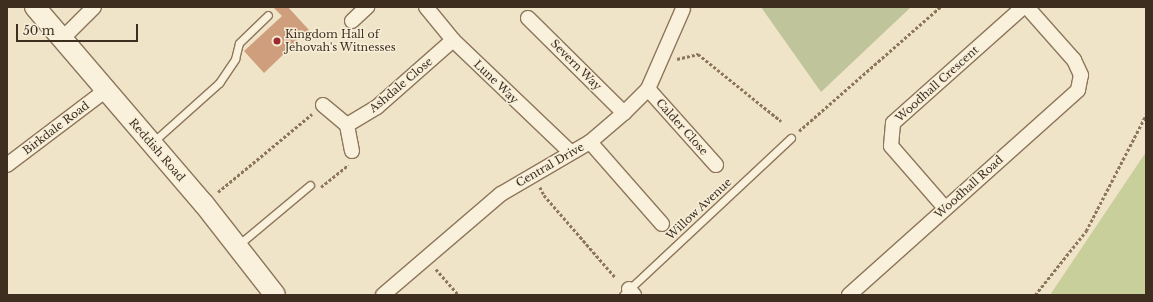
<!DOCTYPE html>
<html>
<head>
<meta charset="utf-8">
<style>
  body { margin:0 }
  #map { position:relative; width:1153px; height:302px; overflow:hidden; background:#f0e4c8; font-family:"Libre Baskerville",serif }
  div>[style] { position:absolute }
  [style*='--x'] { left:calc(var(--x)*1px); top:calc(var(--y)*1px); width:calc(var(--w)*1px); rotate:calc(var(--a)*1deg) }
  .green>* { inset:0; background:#c9cf9b }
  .cemetery>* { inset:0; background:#bfc49a }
  .building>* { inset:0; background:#cf9f7d }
  .path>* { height:2.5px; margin-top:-1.25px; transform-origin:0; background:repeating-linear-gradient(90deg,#8d765c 0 3px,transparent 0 5px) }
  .roads { filter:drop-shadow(1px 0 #8d765c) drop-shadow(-1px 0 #8d765c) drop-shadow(0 1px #8d765c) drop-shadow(0 -1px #8d765c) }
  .lane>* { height:7px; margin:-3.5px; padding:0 3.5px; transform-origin:3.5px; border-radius:3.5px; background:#faf1dc }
  .street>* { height:14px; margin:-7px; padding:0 7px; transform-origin:7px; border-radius:7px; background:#faf1dc }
  .secondary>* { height:20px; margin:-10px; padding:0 10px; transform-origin:10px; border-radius:10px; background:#faf1dc }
  .dots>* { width:11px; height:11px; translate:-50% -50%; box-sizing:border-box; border:2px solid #f7eed8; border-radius:50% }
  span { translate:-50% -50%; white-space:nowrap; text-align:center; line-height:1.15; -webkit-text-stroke:3px #f7eed8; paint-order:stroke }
  .poi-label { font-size:11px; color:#3d2e20 }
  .left { translate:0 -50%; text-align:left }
  .street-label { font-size:11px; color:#3d2e20 }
  .frame { position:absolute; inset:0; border:8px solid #3d2e20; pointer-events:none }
  .scale { position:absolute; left:16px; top:24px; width:122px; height:18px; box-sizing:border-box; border:2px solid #3d2e20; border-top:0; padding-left:5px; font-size:12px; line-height:14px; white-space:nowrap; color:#3d2e20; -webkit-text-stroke:3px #f7eed8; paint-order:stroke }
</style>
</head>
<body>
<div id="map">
  <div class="green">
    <i style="clip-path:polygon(1146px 152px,1146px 295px,1050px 295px)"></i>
  </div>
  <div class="cemetery">
    <i style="clip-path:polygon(761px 7px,911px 7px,821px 92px)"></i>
  </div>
  <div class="building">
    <i style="clip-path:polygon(273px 7px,288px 7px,309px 30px,264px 73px,244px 51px,282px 16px)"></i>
  </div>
  <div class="path">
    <i style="--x:677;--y:59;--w:22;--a:-13"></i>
    <i style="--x:698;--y:54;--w:107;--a:38.9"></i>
    <i style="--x:799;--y:131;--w:188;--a:-41.3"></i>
    <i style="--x:321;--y:187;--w:35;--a:-39"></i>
    <i style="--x:540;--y:187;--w:9;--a:63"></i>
    <i style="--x:544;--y:195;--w:110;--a:49.1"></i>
    <i style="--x:218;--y:192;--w:122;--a:-39.7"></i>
    <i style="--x:436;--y:269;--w:35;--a:49"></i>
    <i style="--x:1035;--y:295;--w:82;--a:-51.4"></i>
    <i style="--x:1086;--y:231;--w:131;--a:-62.7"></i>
  </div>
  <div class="roads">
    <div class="lane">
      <i style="--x:153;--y:142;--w:89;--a:-41.8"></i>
      <i style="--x:219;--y:83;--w:29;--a:-56"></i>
      <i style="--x:235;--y:59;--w:16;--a:-76"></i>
      <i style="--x:239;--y:43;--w:40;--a:-44"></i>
      <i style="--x:237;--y:246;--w:95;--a:-39.9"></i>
      <i style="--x:623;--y:295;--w:230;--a:-43.1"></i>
    </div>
    <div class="street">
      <i style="--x:426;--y:7;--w:43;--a:50.7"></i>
      <i style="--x:453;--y:40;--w:162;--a:43.7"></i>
      <i style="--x:528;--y:18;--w:135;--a:44.7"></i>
      <i style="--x:352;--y:21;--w:21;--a:-43"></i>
      <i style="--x:62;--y:39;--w:45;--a:-45"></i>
      <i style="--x:648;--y:89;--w:102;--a:48.2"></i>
      <i style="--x:323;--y:105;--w:31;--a:40"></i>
      <i style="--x:590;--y:142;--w:109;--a:48.7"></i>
      <i style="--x:352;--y:151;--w:26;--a:-101"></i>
      <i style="--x:347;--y:125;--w:35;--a:-31"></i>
      <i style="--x:377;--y:107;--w:101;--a:-41.4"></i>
      <i style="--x:7;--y:165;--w:124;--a:-37.1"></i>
      <i style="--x:945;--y:208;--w:82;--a:-131.1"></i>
      <i style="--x:891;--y:146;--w:23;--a:-85"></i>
      <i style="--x:893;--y:123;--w:174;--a:-41.7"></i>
      <i style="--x:629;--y:289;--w:8;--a:50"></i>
      <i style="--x:383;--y:295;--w:155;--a:-40.6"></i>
      <i style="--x:501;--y:194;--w:103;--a:-30.3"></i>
      <i style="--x:590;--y:142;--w:45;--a:-40.5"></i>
      <i style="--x:624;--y:113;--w:34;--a:-45"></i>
      <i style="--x:648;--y:89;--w:87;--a:-66.4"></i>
      <i style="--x:849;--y:295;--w:307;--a:-41.8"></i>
      <i style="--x:1078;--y:90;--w:15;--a:-79"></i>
      <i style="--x:1081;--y:75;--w:17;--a:-115"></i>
      <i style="--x:1074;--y:60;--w:71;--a:-131.6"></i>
    </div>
    <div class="secondary">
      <i style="--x:35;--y:7;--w:260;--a:49.4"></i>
      <i style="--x:204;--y:204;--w:115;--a:52"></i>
    </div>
  </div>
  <div class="dots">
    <i style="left:277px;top:41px;background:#9e2a2b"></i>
  </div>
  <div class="poi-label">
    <span class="left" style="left:285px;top:41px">Kingdom Hall of<br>Jehovah's Witnesses</span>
  </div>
  <div class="street-label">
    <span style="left:576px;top:65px;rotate:45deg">Severn Way</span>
    <span style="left:496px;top:82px;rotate:44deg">Lune Way</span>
    <span style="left:937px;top:84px;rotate:-42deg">Woodhall Crescent</span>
    <span style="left:401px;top:85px;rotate:-40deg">Ashdale Close</span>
    <span style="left:682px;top:127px;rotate:48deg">Calder Close</span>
    <span style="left:56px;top:128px;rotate:-37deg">Birkdale Road</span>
    <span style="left:157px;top:150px;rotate:49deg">Reddish Road</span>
    <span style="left:550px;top:165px;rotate:-30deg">Central Drive</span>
    <span style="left:969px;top:187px;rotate:-42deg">Woodhall Road</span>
    <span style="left:699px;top:209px;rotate:-43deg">Willow Avenue</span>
  </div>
  <div class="frame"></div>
  <div class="scale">50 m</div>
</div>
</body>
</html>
